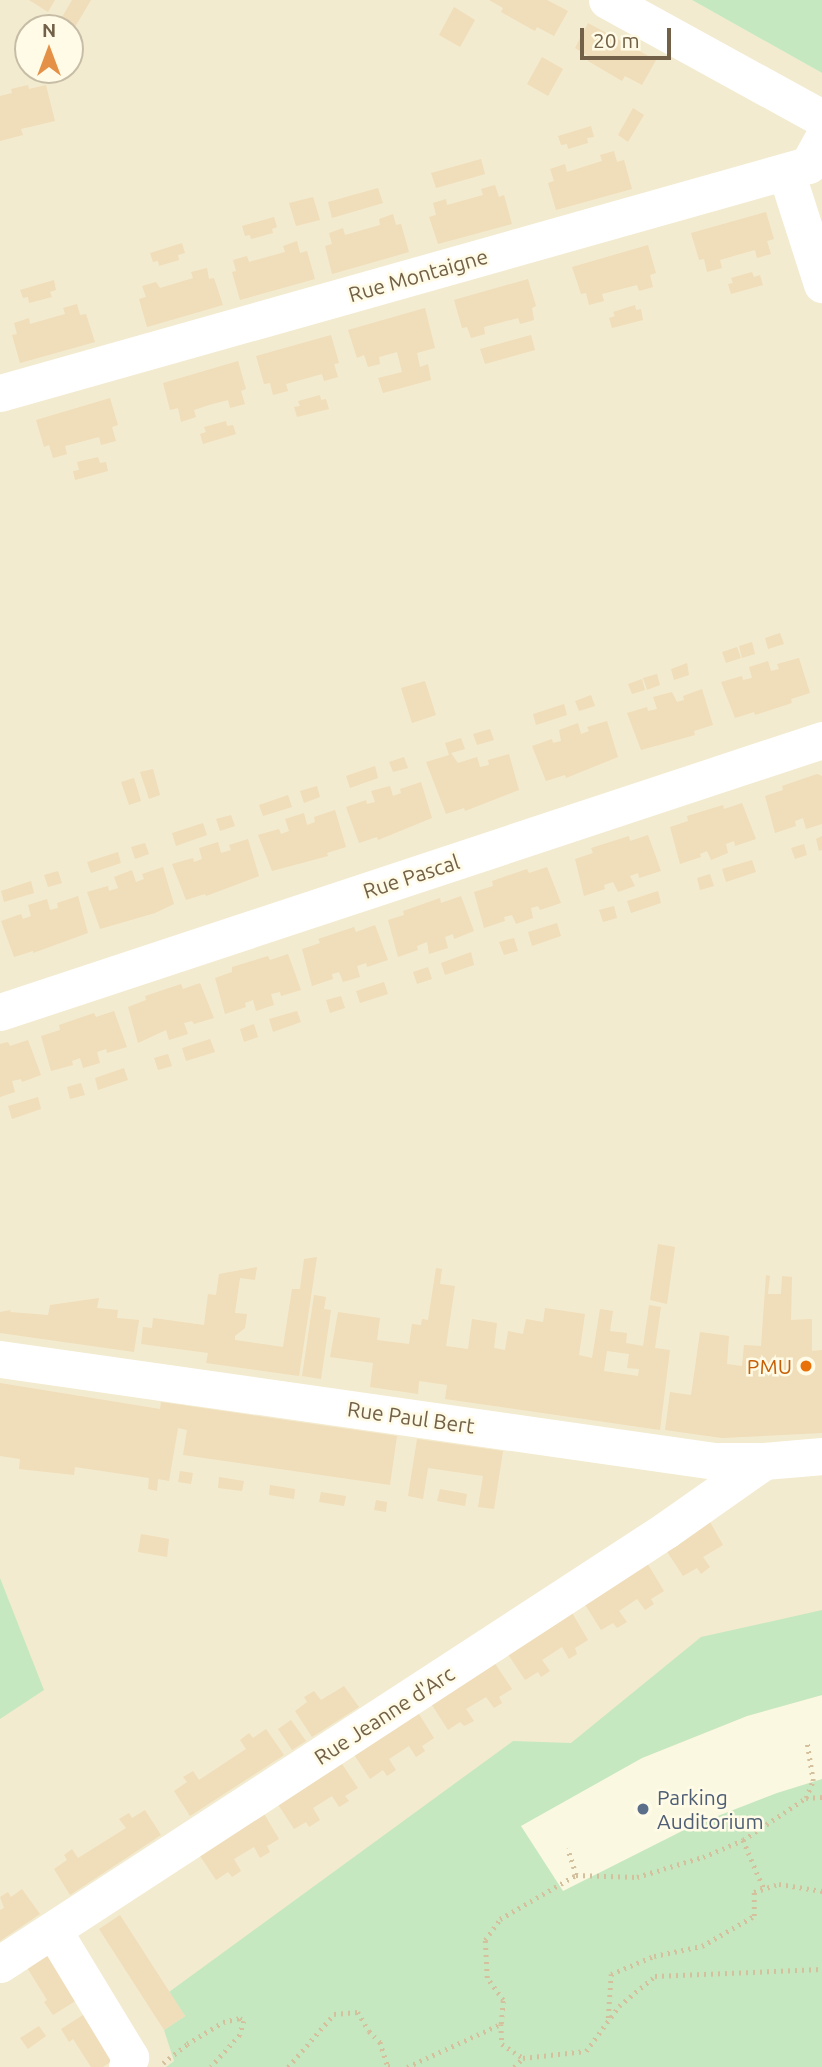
<!DOCTYPE html>
<html>
<head>
<meta charset="utf-8">
<style>
  body { margin:0 }
  #map { position:relative; width:822px; height:2067px; overflow:hidden; background:#fbf8e1; font-family:Ubuntu,sans-serif }
  div>[style] { position:absolute }
  [style*='--x'] { left:calc(var(--x)*1px); top:calc(var(--y)*1px); width:calc(var(--w)*1px); rotate:calc(var(--a)*1deg) }
  .residential>* { inset:0; background:#f3ebcf }
  .green>* { inset:0; background:#c6e8c0 }
  .building>* { inset:0; background:#f0ddb9 }
  .path>* { height:4.5px; margin-top:-2.25px; transform-origin:0; background:repeating-linear-gradient(90deg,#d5c09d 0 2px,transparent 0 7px) }
  .street>* { height:37px; margin:-18.5px; padding:0 18.5px; transform-origin:18.5px; border-radius:18.5px; background:#fff }
  .dots>* { width:19px; height:19px; translate:-50% -50%; box-sizing:border-box; border:4px solid #fffbe6; border-radius:50% }
  span { translate:-50% -50%; white-space:nowrap; text-align:center; line-height:1.15; -webkit-text-stroke:5px #fffbe6; paint-order:stroke }
  .street-label { font-size:21px; color:#726148 }
  .food-label { font-size:21px; color:#c56008 }
  .right { translate:-100% -50%; text-align:right }
  .service-label { font-size:21px; color:#4e5e75 }
  .left { translate:0 -50%; text-align:left }
  .north { position:absolute; left:14px; top:14px; width:70px; height:70px; box-sizing:border-box; background:#fffbe6; border:2px solid #c7bda7; border-radius:50%; rotate:0deg; font-size:19px; font-weight:700; line-height:28px; text-align:center; color:#726148 }
  .north::after { content:''; display:block; margin:auto; width:24px; height:32px; background:#e49147; clip-path:polygon(50% 0,100% 100%,50% 72%,0 100%) }
  .scale { position:absolute; left:580px; top:28px; width:91px; height:32px; box-sizing:border-box; border:4px solid #726148; border-top:0; padding-left:9px; font-size:21px; line-height:24px; white-space:nowrap; color:#726148; -webkit-text-stroke:5px #fffbe6; paint-order:stroke }
</style>
</head>
<body>
<div id="map">
  <div class="residential">
    <i style="clip-path:polygon(evenodd,0 0,692px 0,822px 73px,822px 1695px,747px 1716px,642px 1758px,521px 1825px,217px 2067px,0 2067px,0 0,28px 28px,70px 28px,70px 70px,28px 70px,28px 28px)"></i>
  </div>
  <div class="green">
    <i style="clip-path:polygon(692px 0,822px 0,822px 73px)"></i>
    <i style="clip-path:polygon(0 1578px,44px 1690px,0 1719px)"></i>
    <i style="clip-path:polygon(822px 1610px,822px 1695px,747px 1716px,642px 1758px,521px 1826px,563px 1891px,692px 1826px,777px 1793px,822px 1779px,822px 2067px,166px 2067px,174px 2061px,164px 2030px,185px 2016px,169px 1992px,513px 1741px,571px 1743px,701px 1637px)"></i>
  </div>
  <div class="building">
    <i style="clip-path:polygon(29px 0,55px 0,48px 12px)"></i>
    <i style="clip-path:polygon(72px 0,91px 0,75px 27px,61px 19px)"></i>
    <i style="clip-path:polygon(489px 0,547px 0,568px 11px,554px 36px,537px 27px,535px 31px,501px 12px,503px 8px)"></i>
    <i style="clip-path:polygon(454px 7px,475px 20px,460px 47px,439px 35px)"></i>
    <i style="clip-path:polygon(588px 23px,656px 60px,642px 85px,625px 76px,622px 81px,588px 61px,590px 57px,575px 48px)"></i>
    <i style="clip-path:polygon(542px 57px,563px 69px,548px 96px,527px 84px)"></i>
    <i style="clip-path:polygon(28px 85px,29px 89px,46px 85px,55px 121px,21px 129px,23px 135px,0 141px,0 96px,12px 93px,11px 89px)"></i>
    <i style="clip-path:polygon(633px 108px,644px 115px,628px 142px,618px 135px)"></i>
    <i style="clip-path:polygon(591px 126px,594px 137px,587px 138px,588px 143px,568px 149px,567px 144px,561px 145px,558px 136px)"></i>
    <i style="clip-path:polygon(614px 151px,617px 162px,624px 160px,632px 189px,556px 210px,548px 183px,554px 181px,550px 169px,565px 164px,567px 172px,602px 161px,600px 155px)"></i>
    <i style="clip-path:polygon(481px 159px,485px 174px,436px 188px,431px 173px)"></i>
    <i style="clip-path:polygon(495px 185px,499px 197px,504px 195px,512px 224px,438px 244px,429px 217px,436px 215px,433px 203px,446px 199px,447px 205px,483px 195px,481px 189px)"></i>
    <i style="clip-path:polygon(378px 188px,383px 203px,332px 218px,328px 202px)"></i>
    <i style="clip-path:polygon(313px 197px,320px 220px,296px 226px,289px 203px)"></i>
    <i style="clip-path:polygon(766px 212px,774px 239px,767px 241px,771px 254px,757px 258px,755px 250px,737px 255px,720px 260px,722px 268px,707px 272px,704px 259px,699px 260px,691px 233px)"></i>
    <i style="clip-path:polygon(393px 214px,396px 225px,401px 224px,409px 252px,332px 274px,325px 246px,332px 244px,329px 233px,343px 228px,345px 235px,380px 225px,379px 219px)"></i>
    <i style="clip-path:polygon(274px 217px,277px 227px,272px 229px,273px 233px,251px 239px,250px 235px,245px 236px,242px 226px)"></i>
    <i style="clip-path:polygon(297px 241px,300px 253px,307px 251px,315px 279px,240px 300px,232px 272px,236px 271px,233px 260px,247px 256px,249px 262px,285px 252px,283px 246px)"></i>
    <i style="clip-path:polygon(182px 243px,185px 253px,178px 255px,179px 260px,159px 266px,158px 261px,153px 262px,150px 253px)"></i>
    <i style="clip-path:polygon(648px 245px,656px 273px,650px 275px,653px 287px,639px 291px,637px 285px,602px 294px,604px 301px,589px 305px,586px 293px,581px 294px,572px 267px)"></i>
    <i style="clip-path:polygon(207px 268px,209px 279px,214px 278px,223px 305px,147px 327px,139px 299px,146px 297px,142px 286px,156px 282px,160px 288px,193px 278px,191px 272px)"></i>
    <i style="clip-path:polygon(752px 272px,754px 277px,760px 275px,763px 285px,731px 294px,728px 284px,733px 283px,731px 278px)"></i>
    <i style="clip-path:polygon(528px 279px,536px 306px,532px 308px,534px 320px,520px 324px,518px 318px,484px 327px,485px 334px,471px 338px,467px 327px,462px 328px,454px 300px)"></i>
    <i style="clip-path:polygon(54px 280px,56px 290px,50px 292px,52px 297px,29px 303px,28px 297px,23px 298px,20px 290px)"></i>
    <i style="clip-path:polygon(77px 304px,80px 315px,86px 314px,95px 342px,20px 363px,12px 335px,17px 334px,14px 323px,29px 318px,30px 324px,65px 314px,63px 308px)"></i>
    <i style="clip-path:polygon(635px 305px,636px 310px,641px 309px,643px 320px,612px 328px,609px 318px,615px 316px,613px 312px)"></i>
    <i style="clip-path:polygon(425px 308px,435px 348px,417px 353px,420px 367px,428px 364px,431px 380px,383px 393px,378px 378px,402px 372px,397px 352px,379px 357px,380px 364px,368px 367px,364px 355px,357px 358px,348px 330px)"></i>
    <i style="clip-path:polygon(331px 335px,339px 363px,334px 364px,338px 377px,324px 381px,322px 374px,286px 384px,288px 391px,273px 395px,270px 383px,264px 384px,256px 356px)"></i>
    <i style="clip-path:polygon(531px 335px,535px 350px,485px 364px,480px 349px)"></i>
    <i style="clip-path:polygon(238px 361px,246px 389px,241px 391px,245px 404px,230px 408px,228px 400px,209px 405px,194px 410px,196px 417px,181px 422px,178px 408px,170px 410px,163px 383px)"></i>
    <i style="clip-path:polygon(320px 395px,321px 400px,326px 399px,329px 409px,297px 417px,294px 407px,300px 406px,298px 401px)"></i>
    <i style="clip-path:polygon(110px 398px,118px 425px,112px 427px,116px 441px,101px 445px,99px 437px,65px 446px,67px 454px,53px 458px,49px 445px,44px 447px,36px 420px)"></i>
    <i style="clip-path:polygon(226px 421px,227px 426px,233px 425px,236px 434px,203px 444px,200px 434px,206px 432px,204px 427px)"></i>
    <i style="clip-path:polygon(98px 457px,100px 463px,106px 462px,108px 471px,75px 480px,73px 471px,79px 470px,77px 462px)"></i>
    <i style="clip-path:polygon(780px 633px,784px 644px,768px 649px,765px 638px)"></i>
    <i style="clip-path:polygon(752px 642px,755px 654px,742px 658px,739px 646px)"></i>
    <i style="clip-path:polygon(737px 647px,741px 658px,726px 663px,722px 652px)"></i>
    <i style="clip-path:polygon(799px 658px,810px 693px,791px 699px,792px 703px,755px 715px,754px 712px,735px 718px,721px 682px,742px 676px,743px 680px,752px 678px,749px 667px,768px 661px,771px 671px,779px 669px,777px 664px)"></i>
    <i style="clip-path:polygon(687px 663px,689px 675px,674px 680px,671px 669px)"></i>
    <i style="clip-path:polygon(657px 674px,660px 685px,647px 690px,643px 678px)"></i>
    <i style="clip-path:polygon(642px 679px,645px 690px,632px 694px,628px 684px)"></i>
    <i style="clip-path:polygon(425px 681px,436px 715px,412px 723px,401px 688px)"></i>
    <i style="clip-path:polygon(702px 689px,713px 725px,694px 731px,695px 735px,641px 750px,627px 713px,647px 707px,648px 711px,657px 709px,653px 697px,672px 692px,677px 702px,684px 700px,683px 696px)"></i>
    <i style="clip-path:polygon(591px 695px,595px 706px,579px 711px,575px 701px)"></i>
    <i style="clip-path:polygon(564px 704px,567px 715px,536px 725px,533px 714px)"></i>
    <i style="clip-path:polygon(607px 721px,618px 757px,566px 778px,565px 775px,546px 781px,532px 746px,552px 739px,553px 743px,561px 741px,559px 730px,578px 723px,581px 734px,589px 731px,587px 727px)"></i>
    <i style="clip-path:polygon(490px 729px,494px 740px,477px 745px,473px 734px)"></i>
    <i style="clip-path:polygon(461px 738px,465px 749px,451px 753px,458px 763px,477px 757px,480px 767px,489px 765px,488px 760px,509px 754px,519px 790px,465px 811px,464px 808px,446px 814px,426px 762px,449px 755px,445px 743px)"></i>
    <i style="clip-path:polygon(404px 757px,408px 768px,393px 772px,389px 762px)"></i>
    <i style="clip-path:polygon(375px 766px,378px 778px,350px 788px,346px 776px)"></i>
    <i style="clip-path:polygon(153px 769px,160px 795px,149px 799px,140px 772px)"></i>
    <i style="clip-path:polygon(817px 774px,822px 776px,822px 824px,806px 829px,803px 818px,795px 821px,796px 826px,775px 833px,765px 796px,783px 790px,782px 786px)"></i>
    <i style="clip-path:polygon(134px 778px,141px 801px,129px 805px,121px 782px)"></i>
    <i style="clip-path:polygon(421px 782px,432px 818px,378px 840px,377px 837px,359px 843px,346px 807px,366px 800px,367px 804px,375px 802px,371px 791px,390px 786px,393px 796px,401px 793px,400px 789px)"></i>
    <i style="clip-path:polygon(317px 786px,320px 797px,304px 803px,300px 791px)"></i>
    <i style="clip-path:polygon(288px 795px,292px 807px,263px 816px,259px 805px)"></i>
    <i style="clip-path:polygon(742px 803px,756px 839px,735px 846px,734px 841px,726px 844px,728px 853px,711px 860px,707px 851px,700px 854px,701px 857px,680px 864px,670px 827px,688px 821px,687px 816px,723px 805px,724px 809px)"></i>
    <i style="clip-path:polygon(335px 810px,346px 847px,327px 853px,328px 856px,272px 871px,258px 835px,279px 829px,281px 834px,289px 831px,285px 819px,304px 813px,307px 825px,315px 822px,314px 817px)"></i>
    <i style="clip-path:polygon(231px 815px,235px 826px,220px 831px,216px 819px)"></i>
    <i style="clip-path:polygon(203px 823px,207px 835px,176px 846px,172px 833px)"></i>
    <i style="clip-path:polygon(648px 835px,661px 871px,639px 878px,638px 873px,630px 876px,635px 886px,618px 892px,613px 882px,604px 885px,605px 889px,584px 896px,575px 859px,593px 853px,591px 848px,629px 836px,630px 841px)"></i>
    <i style="clip-path:polygon(822px 836px,822px 850px,819px 851px,816px 839px)"></i>
    <i style="clip-path:polygon(248px 839px,259px 876px,206px 896px,205px 894px,186px 900px,172px 864px,193px 858px,194px 862px,202px 859px,199px 848px,218px 842px,221px 853px,231px 850px,229px 845px)"></i>
    <i style="clip-path:polygon(145px 843px,149px 854px,135px 859px,131px 847px)"></i>
    <i style="clip-path:polygon(804px 844px,807px 855px,795px 859px,791px 848px)"></i>
    <i style="clip-path:polygon(118px 852px,121px 863px,91px 873px,87px 862px)"></i>
    <i style="clip-path:polygon(752px 860px,756px 872px,726px 882px,722px 869px)"></i>
    <i style="clip-path:polygon(163px 867px,174px 904px,155px 913px,100px 929px,87px 892px,108px 886px,109px 891px,118px 888px,114px 877px,132px 870px,136px 882px,144px 879px,142px 874px)"></i>
    <i style="clip-path:polygon(547px 867px,561px 903px,540px 910px,538px 906px,531px 908px,533px 918px,516px 924px,512px 915px,504px 917px,505px 921px,484px 928px,474px 892px,493px 886px,492px 881px,527px 869px,529px 873px)"></i>
    <i style="clip-path:polygon(58px 871px,62px 883px,48px 887px,44px 875px)"></i>
    <i style="clip-path:polygon(710px 874px,714px 886px,700px 890px,697px 878px)"></i>
    <i style="clip-path:polygon(31px 881px,34px 893px,4px 902px,1px 891px)"></i>
    <i style="clip-path:polygon(658px 891px,661px 903px,631px 913px,627px 901px)"></i>
    <i style="clip-path:polygon(78px 896px,88px 933px,33px 953px,33px 951px,14px 957px,1px 921px,21px 914px,23px 919px,31px 916px,28px 905px,47px 899px,50px 910px,58px 908px,57px 903px)"></i>
    <i style="clip-path:polygon(461px 896px,474px 931px,454px 939px,453px 934px,445px 937px,448px 948px,429px 954px,427px 942px,417px 946px,418px 950px,398px 957px,388px 920px,404px 915px,403px 911px,440px 898px,441px 903px)"></i>
    <i style="clip-path:polygon(614px 906px,617px 918px,603px 922px,599px 910px)"></i>
    <i style="clip-path:polygon(557px 923px,561px 936px,532px 946px,528px 932px)"></i>
    <i style="clip-path:polygon(375px 925px,388px 960px,367px 967px,366px 963px,357px 966px,360px 977px,343px 982px,339px 972px,332px 974px,333px 979px,312px 986px,302px 949px,320px 943px,318px 939px,354px 927px,356px 932px)"></i>
    <i style="clip-path:polygon(514px 938px,518px 951px,504px 955px,499px 942px)"></i>
    <i style="clip-path:polygon(471px 952px,474px 965px,445px 975px,441px 963px)"></i>
    <i style="clip-path:polygon(288px 954px,301px 990px,281px 996px,280px 992px,271px 994px,274px 1005px,256px 1011px,253px 1000px,245px 1003px,246px 1007px,225px 1014px,215px 978px,232px 972px,232px 967px,268px 956px,270px 960px)"></i>
    <i style="clip-path:polygon(428px 967px,432px 979px,417px 984px,413px 972px)"></i>
    <i style="clip-path:polygon(384px 982px,388px 994px,360px 1003px,356px 991px)"></i>
    <i style="clip-path:polygon(200px 983px,214px 1018px,194px 1024px,192px 1021px,184px 1023px,188px 1034px,169px 1040px,166px 1030px,138px 1043px,128px 1007px,146px 1000px,145px 996px,181px 984px,183px 989px)"></i>
    <i style="clip-path:polygon(341px 996px,345px 1008px,330px 1013px,326px 1000px)"></i>
    <i style="clip-path:polygon(114px 1011px,127px 1047px,107px 1053px,106px 1049px,97px 1052px,100px 1063px,83px 1068px,80px 1058px,72px 1061px,73px 1065px,51px 1071px,41px 1036px,60px 1030px,59px 1025px,94px 1013px,96px 1017px)"></i>
    <i style="clip-path:polygon(297px 1011px,301px 1022px,273px 1032px,269px 1019px)"></i>
    <i style="clip-path:polygon(254px 1024px,258px 1037px,244px 1042px,240px 1029px)"></i>
    <i style="clip-path:polygon(210px 1039px,215px 1052px,186px 1061px,182px 1048px)"></i>
    <i style="clip-path:polygon(28px 1040px,41px 1075px,22px 1082px,21px 1079px,12px 1081px,15px 1092px,0 1097px,0 1044px,8px 1042px,10px 1046px)"></i>
    <i style="clip-path:polygon(168px 1054px,172px 1066px,158px 1070px,154px 1058px)"></i>
    <i style="clip-path:polygon(124px 1068px,128px 1080px,98px 1090px,95px 1078px)"></i>
    <i style="clip-path:polygon(81px 1083px,85px 1095px,70px 1099px,67px 1087px)"></i>
    <i style="clip-path:polygon(38px 1097px,41px 1109px,12px 1119px,8px 1106px)"></i>
    <i style="clip-path:polygon(658px 1244px,675px 1247px,667px 1304px,650px 1300px)"></i>
    <i style="clip-path:polygon(317px 1257px,299px 1376px,206px 1363px,208px 1353px,141px 1344px,143px 1327px,152px 1328px,153px 1318px,204px 1325px,208px 1294px,216px 1295px,219px 1274px,257px 1267px,255px 1280px,240px 1278px,235px 1313px,247px 1314px,245px 1328px,235px 1336px,235px 1340px,283px 1347px,292px 1289px,300px 1289px,304px 1259px)"></i>
    <i style="clip-path:polygon(evenodd,436px 1268px,442px 1269px,440px 1284px,455px 1286px,446px 1346px,468px 1349px,472px 1319px,497px 1323px,494px 1348px,505px 1350px,508px 1331px,523px 1334px,526px 1319px,543px 1322px,545px 1308px,585px 1314px,579px 1355px,592px 1358px,600px 1309px,613px 1311px,610px 1331px,627px 1333px,626px 1343px,643px 1346px,649px 1305px,661px 1307px,655px 1348px,670px 1350px,660px 1430px,445px 1399px,447px 1385px,419px 1381px,418px 1394px,370px 1387px,373px 1363px,330px 1357px,338px 1312px,380px 1318px,377px 1340px,409px 1344px,412px 1324px,421px 1325px,422px 1319px,428px 1320px,436px 1268px,607px 1351px,629px 1354px,627px 1368px,639px 1369px,638px 1376px,604px 1371px,607px 1351px)"></i>
    <i style="clip-path:polygon(766px 1275px,770px 1276px,768px 1294px,781px 1294px,782px 1276px,792px 1277px,791px 1320px,812px 1319px,812px 1351px,822px 1350px,822px 1433px,722px 1438px,665px 1430px,670px 1392px,691px 1395px,700px 1332px,729px 1336px,727px 1364px,742px 1366px,744px 1345px,761px 1346px)"></i>
    <i style="clip-path:polygon(314px 1295px,326px 1297px,324px 1309px,331px 1310px,321px 1379px,302px 1376px)"></i>
    <i style="clip-path:polygon(99px 1298px,97px 1308px,118px 1310px,117px 1318px,139px 1320px,134px 1352px,0 1333px,0 1312px,11px 1310px,10px 1312px,48px 1315px,50px 1305px)"></i>
    <i style="clip-path:polygon(0 1383px,160px 1409px,161px 1402px,397px 1436px,390px 1485px,183px 1455px,187px 1430px,178px 1428px,169px 1481px,158px 1479px,157px 1491px,148px 1489px,149px 1478px,75px 1467px,74px 1475px,19px 1469px,20px 1459px,0 1456px)"></i>
    <i style="clip-path:polygon(417px 1439px,503px 1451px,494px 1509px,478px 1507px,483px 1476px,428px 1468px,423px 1499px,408px 1496px)"></i>
    <i style="clip-path:polygon(180px 1471px,193px 1473px,191px 1484px,178px 1482px)"></i>
    <i style="clip-path:polygon(219px 1477px,244px 1481px,242px 1491px,218px 1488px)"></i>
    <i style="clip-path:polygon(270px 1485px,295px 1489px,294px 1499px,269px 1495px)"></i>
    <i style="clip-path:polygon(440px 1489px,467px 1494px,465px 1506px,437px 1501px)"></i>
    <i style="clip-path:polygon(321px 1492px,346px 1496px,344px 1506px,319px 1502px)"></i>
    <i style="clip-path:polygon(376px 1500px,387px 1502px,386px 1512px,374px 1510px)"></i>
    <i style="clip-path:polygon(710px 1522px,723px 1545px,703px 1557px,710px 1567px,701px 1574px,697px 1568px,683px 1576px,666px 1550px)"></i>
    <i style="clip-path:polygon(141px 1534px,169px 1539px,167px 1557px,138px 1552px)"></i>
    <i style="clip-path:polygon(647px 1563px,664px 1591px,651px 1599px,654px 1604px,645px 1610px,637px 1599px,619px 1611px,627px 1622px,617px 1628px,613px 1623px,601px 1630px,584px 1603px)"></i>
    <i style="clip-path:polygon(571px 1611px,588px 1640px,575px 1648px,577px 1654px,569px 1659px,562px 1647px,542px 1660px,550px 1671px,541px 1677px,538px 1672px,525px 1680px,507px 1653px)"></i>
    <i style="clip-path:polygon(494px 1662px,512px 1689px,499px 1697px,502px 1703px,494px 1708px,486px 1697px,466px 1709px,474px 1721px,464px 1726px,460px 1722px,448px 1730px,430px 1702px)"></i>
    <i style="clip-path:polygon(344px 1686px,359px 1707px,312px 1737px,295px 1711px,307px 1702px,304px 1697px,314px 1691px,321px 1700px)"></i>
    <i style="clip-path:polygon(417px 1711px,434px 1738px,422px 1746px,425px 1751px,416px 1757px,409px 1746px,389px 1759px,396px 1770px,387px 1776px,383px 1770px,370px 1779px,353px 1753px)"></i>
    <i style="clip-path:polygon(291px 1720px,306px 1741px,292px 1750px,278px 1729px)"></i>
    <i style="clip-path:polygon(266px 1729px,284px 1755px,190px 1816px,174px 1791px,187px 1782px,183px 1777px,193px 1771px,199px 1780px,246px 1749px,240px 1740px,249px 1733px,253px 1738px)"></i>
    <i style="clip-path:polygon(340px 1761px,358px 1788px,345px 1796px,349px 1801px,339px 1807px,332px 1796px,313px 1808px,320px 1820px,309px 1827px,306px 1822px,294px 1829px,277px 1803px)"></i>
    <i style="clip-path:polygon(145px 1810px,161px 1835px,70px 1895px,54px 1869px,67px 1860px,64px 1855px,72px 1849px,78px 1858px,126px 1828px,119px 1819px,129px 1813px,132px 1818px)"></i>
    <i style="clip-path:polygon(263px 1812px,279px 1839px,267px 1846px,270px 1852px,260px 1858px,254px 1847px,234px 1859px,241px 1871px,232px 1877px,228px 1872px,216px 1880px,198px 1853px)"></i>
    <i style="clip-path:polygon(22px 1889px,40px 1914px,0 1941px,0 1910px,4px 1908px,0 1897px,8px 1892px,11px 1897px)"></i>
    <i style="clip-path:polygon(120px 1915px,185px 2016px,164px 2030px,99px 1929px)"></i>
    <i style="clip-path:polygon(47px 1951px,77px 2000px,53px 2015px,44px 2002px,47px 2000px,26px 1966px)"></i>
    <i style="clip-path:polygon(86px 2013px,115px 2059px,103px 2067px,91px 2067px,73px 2039px,69px 2042px,61px 2029px)"></i>
    <i style="clip-path:polygon(39px 2026px,46px 2036px,28px 2049px,20px 2038px)"></i>
  </div>
  <div class="path">
    <i style="--x:806;--y:1798;--w:16;--a:-4"></i>
    <i style="--x:743;--y:1840;--w:53;--a:66.8"></i>
    <i style="--x:576;--y:1875;--w:61;--a:1.9"></i>
    <i style="--x:637;--y:1877;--w:69;--a:-16.9"></i>
    <i style="--x:703;--y:1857;--w:43;--a:-23"></i>
    <i style="--x:743;--y:1840;--w:76;--a:-33.7"></i>
    <i style="--x:806;--y:1798;--w:18;--a:-68"></i>
    <i style="--x:813;--y:1781;--w:38;--a:-99"></i>
    <i style="--x:608;--y:2018;--w:44;--a:-86.1"></i>
    <i style="--x:611;--y:1974;--w:47;--a:-22.7"></i>
    <i style="--x:654;--y:1956;--w:49;--a:-11.8"></i>
    <i style="--x:702;--y:1946;--w:60;--a:-30"></i>
    <i style="--x:754;--y:1916;--w:24;--a:-90"></i>
    <i style="--x:754;--y:1892;--w:26;--a:-18"></i>
    <i style="--x:779;--y:1884;--w:44;--a:9.2"></i>
    <i style="--x:501;--y:2024;--w:24;--a:-85"></i>
    <i style="--x:503;--y:2000;--w:27;--a:-126"></i>
    <i style="--x:487;--y:1978;--w:38;--a:-93"></i>
    <i style="--x:485;--y:1940;--w:26;--a:-54"></i>
    <i style="--x:500;--y:1919;--w:88;--a:-30.1"></i>
    <i style="--x:576;--y:1875;--w:28;--a:-108"></i>
    <i style="--x:163;--y:2063;--w:31;--a:-38"></i>
    <i style="--x:187;--y:2044;--w:42;--a:-31.4"></i>
    <i style="--x:223;--y:2022;--w:17;--a:-13"></i>
    <i style="--x:240;--y:2018;--w:5;--a:37"></i>
    <i style="--x:244;--y:2021;--w:15;--a:106"></i>
    <i style="--x:240;--y:2035;--w:43;--a:132.2"></i>
    <i style="--x:288;--y:2067;--w:70;--a:-49"></i>
    <i style="--x:334;--y:2014;--w:24;--a:-5"></i>
    <i style="--x:358;--y:2012;--w:22;--a:60"></i>
    <i style="--x:369;--y:2031;--w:16;--a:45"></i>
    <i style="--x:380;--y:2042;--w:25;--a:72"></i>
    <i style="--x:388;--y:2066;--w:5;--a:11"></i>
    <i style="--x:407;--y:2067;--w:103;--a:-24.6"></i>
    <i style="--x:501;--y:2024;--w:20;--a:87"></i>
    <i style="--x:502;--y:2044;--w:25;--a:34"></i>
    <i style="--x:514;--y:2067;--w:13;--a:-45"></i>
    <i style="--x:523;--y:2058;--w:63;--a:-6.3"></i>
    <i style="--x:586;--y:2051;--w:56;--a:-53.7"></i>
    <i style="--x:619;--y:2006;--w:47;--a:-39.8"></i>
    <i style="--x:655;--y:1976;--w:167;--a:-2.4"></i>
  </div>
  <div class="street">
    <i style="--x:607;--y:0;--w:245;--a:28.8"></i>
    <i style="--x:786;--y:172;--w:118;--a:72.2"></i>
    <i style="--x:0;--y:393;--w:840;--a:-15.76"></i>
    <i style="--x:808;--y:165;--w:29;--a:-61"></i>
    <i style="--x:0;--y:1012;--w:866;--a:-18.31"></i>
    <i style="--x:0;--y:1359;--w:722;--a:8.12"></i>
    <i style="--x:715;--y:1461;--w:49;--a:0"></i>
    <i style="--x:764;--y:1461;--w:58;--a:-4.9"></i>
    <i style="--x:53;--y:1930;--w:149;--a:58.8"></i>
    <i style="--x:130;--y:2057;--w:10;--a:107"></i>
    <i style="--x:0;--y:1964;--w:795;--a:-33.09"></i>
    <i style="--x:666;--y:1530;--w:120;--a:-35.1"></i>
  </div>
  <div class="dots">
    <i style="left:806px;top:1366px;background:#e8710a"></i>
    <i style="left:643px;top:1809px;background:#5c6f8a"></i>
  </div>
  <div class="street-label">
    <span style="left:418px;top:275px;rotate:-16deg">Rue Montaigne</span>
    <span style="left:411px;top:876px;rotate:-18deg">Rue Pascal</span>
    <span style="left:411px;top:1417px;rotate:8deg">Rue Paul Bert</span>
    <span style="left:384px;top:1715px;rotate:-33deg">Rue Jeanne d'Arc</span>
  </div>
  <div class="food-label">
    <span class="right" style="left:792px;top:1366px">PMU</span>
  </div>
  <div class="service-label">
    <span class="left" style="left:657px;top:1809px">Parking<br>Auditorium</span>
  </div>
  <div class="north">N</div>
  <div class="scale">20 m</div>
</div>
</body>
</html>
